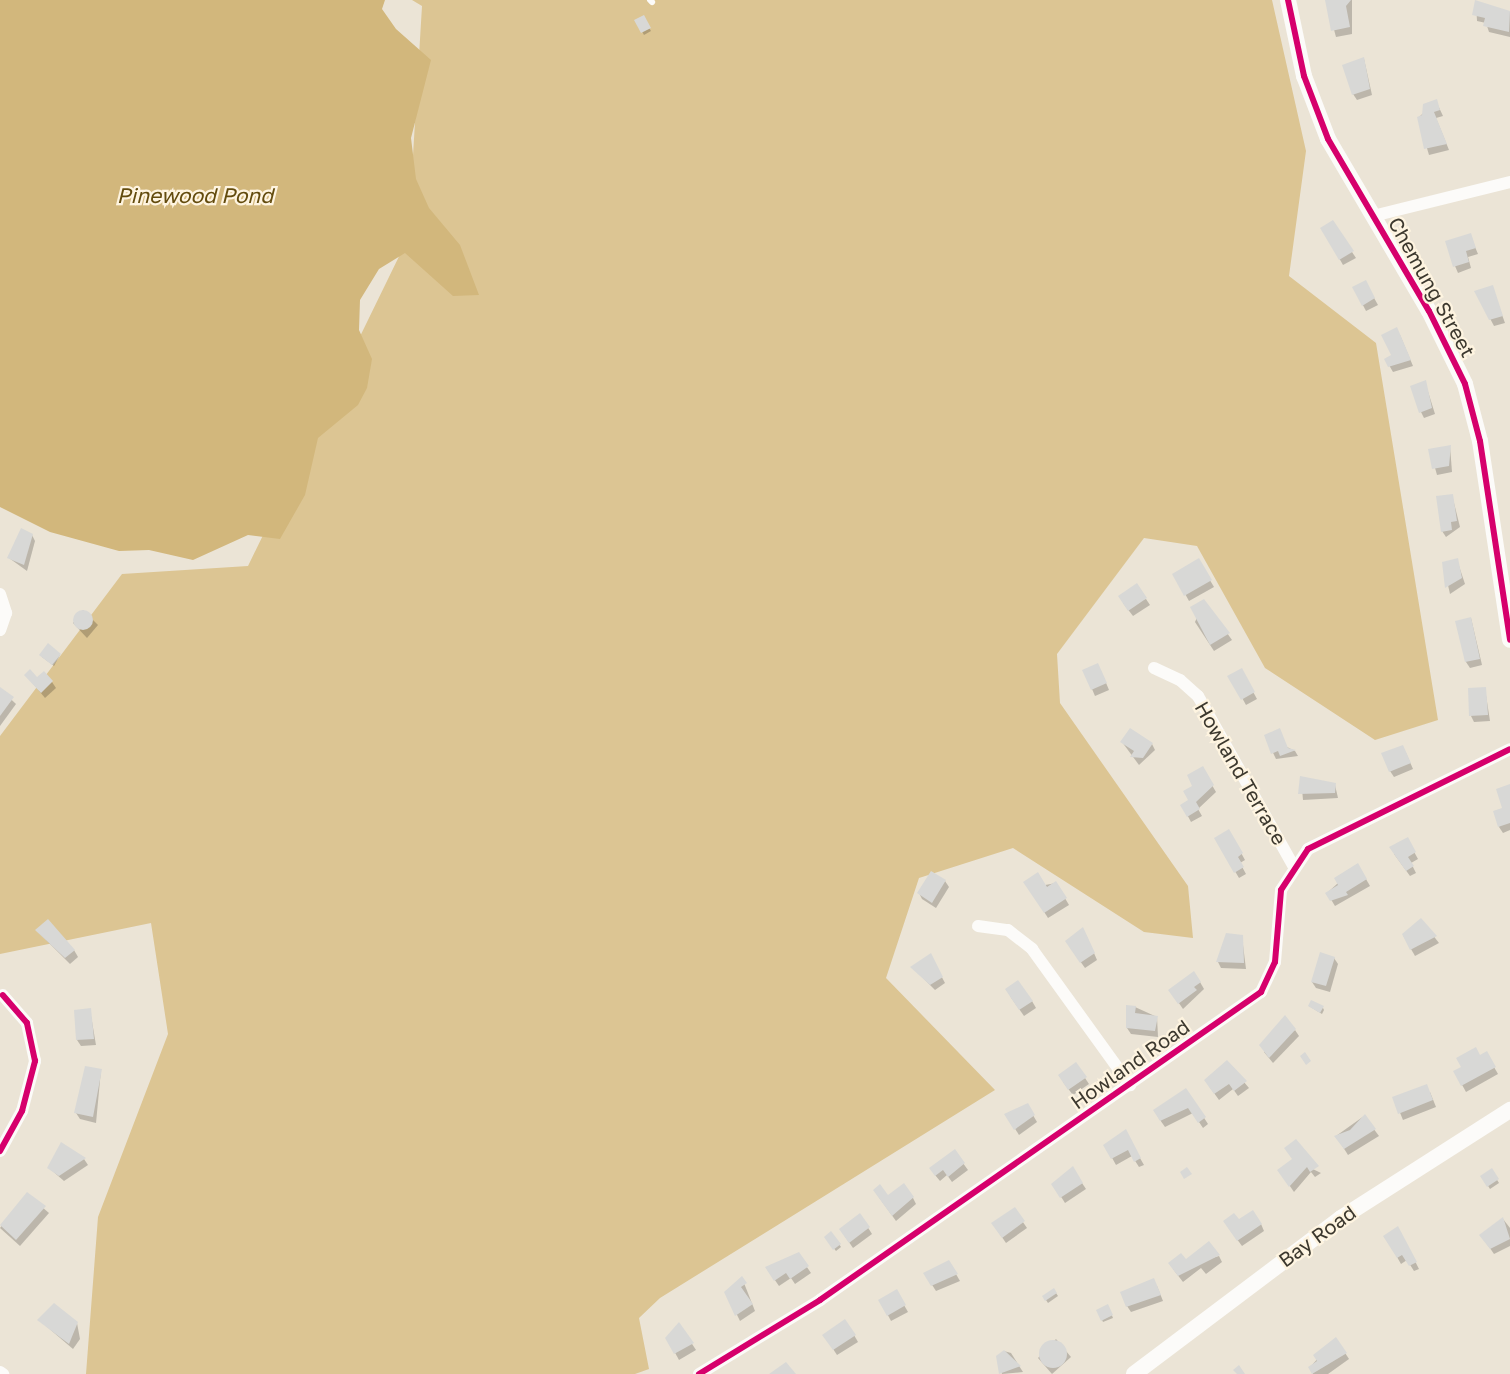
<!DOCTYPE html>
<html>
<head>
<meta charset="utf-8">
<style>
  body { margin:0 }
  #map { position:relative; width:1510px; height:1374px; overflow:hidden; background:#ebe4d6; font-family:"Golos Text",sans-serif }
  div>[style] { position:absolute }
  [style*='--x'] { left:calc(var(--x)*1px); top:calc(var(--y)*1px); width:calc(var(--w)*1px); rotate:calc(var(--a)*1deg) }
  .forest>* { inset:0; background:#dcc593 }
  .water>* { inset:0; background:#d2b77c }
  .shadow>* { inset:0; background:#0003 }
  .building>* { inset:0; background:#d8d8d6 }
  .round { border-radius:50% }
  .lane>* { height:6px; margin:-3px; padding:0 3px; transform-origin:3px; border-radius:3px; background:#fcfbf9 }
  .street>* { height:12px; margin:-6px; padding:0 6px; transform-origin:6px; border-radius:6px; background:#fcfbf9 }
  .secondary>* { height:16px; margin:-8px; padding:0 8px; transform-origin:8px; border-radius:8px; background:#fcfbf9 }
  .cycleway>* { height:6px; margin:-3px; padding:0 3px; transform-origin:3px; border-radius:3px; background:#d6006c }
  span { translate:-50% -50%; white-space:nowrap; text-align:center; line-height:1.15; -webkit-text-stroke:4.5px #fef4e0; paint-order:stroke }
  .street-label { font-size:20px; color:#3c382e }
  .water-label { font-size:21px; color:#634b0d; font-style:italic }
</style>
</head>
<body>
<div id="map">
  <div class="forest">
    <i style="clip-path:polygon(412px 0,1272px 0,1306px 151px,1289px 276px,1376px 343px,1438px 720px,1375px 740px,1265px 668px,1197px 546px,1144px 538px,1057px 654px,1060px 703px,1188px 886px,1193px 938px,1144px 932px,1013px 848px,919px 878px,886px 978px,995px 1090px,660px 1298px,639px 1318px,649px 1369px,635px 1374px,86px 1374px,98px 1217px,168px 1034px,151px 923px,0 954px,0 736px,122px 574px,248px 566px,408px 238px,422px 6px)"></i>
  </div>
  <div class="water">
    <i style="clip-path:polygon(0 0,385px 0,382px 9px,396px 29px,431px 60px,411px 138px,416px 179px,429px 208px,460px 245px,479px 295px,453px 296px,405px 253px,379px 269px,360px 300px,359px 330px,372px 359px,367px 388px,358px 405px,318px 438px,305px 495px,280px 539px,248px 535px,193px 560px,149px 550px,119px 551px,50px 532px,0 507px)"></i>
  </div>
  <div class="shadow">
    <i style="clip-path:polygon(1326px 0,1352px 0,1352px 34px,1336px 37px)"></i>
    <i style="clip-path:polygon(1476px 2px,1510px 12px,1510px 37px,1489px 32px,1486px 23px,1477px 21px)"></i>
    <i style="clip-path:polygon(643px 17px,651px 31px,644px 35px,636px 21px)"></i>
    <i style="clip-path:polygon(1364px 59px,1372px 95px,1357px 100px,1353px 94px)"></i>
    <i style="clip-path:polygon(1436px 101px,1443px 116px,1436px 118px,1449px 150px,1429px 155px,1418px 118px)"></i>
    <i style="clip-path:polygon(1332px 222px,1356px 258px,1343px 265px,1322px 228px)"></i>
    <i style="clip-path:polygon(1470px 235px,1478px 254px,1468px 257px,1471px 268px,1458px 273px,1455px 266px)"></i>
    <i style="clip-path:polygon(1365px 282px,1378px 305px,1366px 311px,1354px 288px)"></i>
    <i style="clip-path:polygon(1492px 287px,1505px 323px,1494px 326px,1476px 292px)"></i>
    <i style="clip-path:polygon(1400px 335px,1413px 366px,1393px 372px,1386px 360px,1393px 356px)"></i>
    <i style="clip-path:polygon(1425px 382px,1435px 414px,1424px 418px,1421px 412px)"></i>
    <i style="clip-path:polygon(1450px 446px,1452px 472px,1437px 475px,1430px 450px)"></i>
    <i style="clip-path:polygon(1452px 495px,1460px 527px,1446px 537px,1442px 531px)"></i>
    <i style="clip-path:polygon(32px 535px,35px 541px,27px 571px,9px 558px)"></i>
    <i style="clip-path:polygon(1198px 560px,1214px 587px,1189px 601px,1174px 574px)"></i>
    <i style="clip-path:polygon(1457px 560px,1465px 584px,1450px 594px,1443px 563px)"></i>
    <i style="clip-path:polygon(1146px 599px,1150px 605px,1133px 616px,1123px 603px)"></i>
    <i style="clip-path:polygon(1204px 601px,1232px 640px,1214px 651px,1195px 622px)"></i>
    <i style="clip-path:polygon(83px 610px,98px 625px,87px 638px,73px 623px)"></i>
    <i style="clip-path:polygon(1471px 618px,1482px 665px,1470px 668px,1466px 662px)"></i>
    <i style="clip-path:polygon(60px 655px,54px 666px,42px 657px)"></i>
    <i style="clip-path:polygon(1241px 670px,1257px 699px,1246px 705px,1230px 676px)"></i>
    <i style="clip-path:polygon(1101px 671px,1109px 690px,1095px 696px,1092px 689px)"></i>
    <i style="clip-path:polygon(26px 675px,52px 682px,56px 688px,45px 698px)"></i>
    <i style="clip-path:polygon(0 689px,16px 704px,0 726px)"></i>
    <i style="clip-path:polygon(1485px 689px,1490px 721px,1474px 722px,1471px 716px)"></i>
    <i style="clip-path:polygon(1265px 736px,1295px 751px,1298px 756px,1276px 759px)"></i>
    <i style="clip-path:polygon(1122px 742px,1152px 744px,1155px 750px,1139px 765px)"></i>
    <i style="clip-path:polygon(1406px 753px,1413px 769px,1394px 777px,1390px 771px)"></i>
    <i style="clip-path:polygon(1202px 768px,1216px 792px,1198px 809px,1202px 816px,1191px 822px,1182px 805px,1190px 800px)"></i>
    <i style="clip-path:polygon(1301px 778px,1335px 785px,1338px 798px,1303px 800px)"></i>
    <i style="clip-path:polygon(1510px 786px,1510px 830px,1503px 833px,1499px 827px)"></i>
    <i style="clip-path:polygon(1229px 831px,1245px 860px,1240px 863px,1246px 874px,1239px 878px,1216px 839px)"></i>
    <i style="clip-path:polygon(1407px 839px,1418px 859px,1411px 863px,1416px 873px,1410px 876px,1394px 854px)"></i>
    <i style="clip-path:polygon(1358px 865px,1370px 886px,1335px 906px,1327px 893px)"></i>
    <i style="clip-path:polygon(945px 881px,949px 887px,936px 908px,922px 899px,919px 893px)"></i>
    <i style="clip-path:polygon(1056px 883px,1069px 905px,1048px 918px,1029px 888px)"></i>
    <i style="clip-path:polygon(1421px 920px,1439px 943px,1415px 956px,1403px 935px)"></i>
    <i style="clip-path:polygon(37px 931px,74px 950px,78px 957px,70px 964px)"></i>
    <i style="clip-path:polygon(1086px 935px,1097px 960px,1085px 968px,1070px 947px)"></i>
    <i style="clip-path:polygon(1242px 937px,1246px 969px,1221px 968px,1218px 962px)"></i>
    <i style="clip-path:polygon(930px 955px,945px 983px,935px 990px,912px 967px)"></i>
    <i style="clip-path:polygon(1334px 958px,1338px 964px,1330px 992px,1316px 988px,1312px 982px)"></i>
    <i style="clip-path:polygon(1200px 982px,1204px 989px,1183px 1009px,1174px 996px)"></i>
    <i style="clip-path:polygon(1010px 996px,1032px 1001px,1036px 1008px,1024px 1016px)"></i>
    <i style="clip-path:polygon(1309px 1006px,1323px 1008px,1324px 1010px,1322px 1014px)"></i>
    <i style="clip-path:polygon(1135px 1007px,1157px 1017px,1158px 1037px,1131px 1034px,1127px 1028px)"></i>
    <i style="clip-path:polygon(90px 1010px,96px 1045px,81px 1046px,77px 1040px)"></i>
    <i style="clip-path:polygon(1295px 1030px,1299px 1036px,1273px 1063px,1264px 1052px)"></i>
    <i style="clip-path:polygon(1486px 1053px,1498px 1074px,1466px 1092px,1455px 1072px)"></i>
    <i style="clip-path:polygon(1227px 1062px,1249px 1088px,1238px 1096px,1233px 1089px,1219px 1100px,1209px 1086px)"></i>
    <i style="clip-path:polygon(101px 1070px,96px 1123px,80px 1119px,76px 1113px)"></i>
    <i style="clip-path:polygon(1085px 1078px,1089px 1084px,1073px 1095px,1063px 1082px)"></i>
    <i style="clip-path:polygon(1186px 1090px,1208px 1124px,1203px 1128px,1193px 1113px,1165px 1127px,1158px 1117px)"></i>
    <i style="clip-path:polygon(1430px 1092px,1436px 1107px,1403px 1120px,1394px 1098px)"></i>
    <i style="clip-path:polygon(1027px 1105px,1037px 1122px,1019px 1135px,1006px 1114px)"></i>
    <i style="clip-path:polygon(1364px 1116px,1379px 1136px,1348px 1155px,1336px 1136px)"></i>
    <i style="clip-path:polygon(1125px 1132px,1144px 1165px,1139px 1167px,1132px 1156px,1116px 1165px,1105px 1145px)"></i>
    <i style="clip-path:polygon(954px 1151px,968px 1170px,952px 1182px,947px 1175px,940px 1181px,935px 1175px)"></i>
    <i style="clip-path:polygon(84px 1159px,88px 1165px,64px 1181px,49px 1168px)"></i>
    <i style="clip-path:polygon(1294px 1160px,1321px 1173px,1315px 1177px,1311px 1172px,1294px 1192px,1283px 1176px)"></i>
    <i style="clip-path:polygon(1072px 1168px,1086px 1189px,1065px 1203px,1053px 1184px)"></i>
    <i style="clip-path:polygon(1491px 1170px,1499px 1183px,1490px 1189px,1482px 1176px)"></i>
    <i style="clip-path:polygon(27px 1194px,49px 1213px,20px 1246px,0 1228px)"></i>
    <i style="clip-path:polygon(878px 1196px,913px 1198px,916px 1204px,896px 1221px)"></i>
    <i style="clip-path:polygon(1014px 1209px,1027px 1228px,1006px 1243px,997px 1230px)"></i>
    <i style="clip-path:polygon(860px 1215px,872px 1234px,853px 1248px,844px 1235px)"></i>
    <i style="clip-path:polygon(1503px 1219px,1510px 1228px,1510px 1246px,1494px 1254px,1485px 1241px)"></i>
    <i style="clip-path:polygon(1238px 1222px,1261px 1224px,1264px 1231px,1242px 1246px,1228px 1227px)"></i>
    <i style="clip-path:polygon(1398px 1228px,1419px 1269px,1414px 1271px,1407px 1260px,1401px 1264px,1385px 1236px)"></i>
    <i style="clip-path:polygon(831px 1233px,841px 1247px,836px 1251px,825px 1237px)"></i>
    <i style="clip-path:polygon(798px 1254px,811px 1273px,795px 1284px,791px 1278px,779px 1286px,770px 1273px)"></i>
    <i style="clip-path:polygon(1219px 1256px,1222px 1262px,1206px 1274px,1201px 1268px,1183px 1282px,1173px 1269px)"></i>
    <i style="clip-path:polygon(949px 1262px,960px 1281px,936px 1291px,925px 1274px)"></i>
    <i style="clip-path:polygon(742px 1278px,755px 1311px,740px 1321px,726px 1292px)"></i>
    <i style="clip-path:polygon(1157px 1286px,1163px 1301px,1131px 1312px,1127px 1306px)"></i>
    <i style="clip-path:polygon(1054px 1290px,1058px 1296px,1048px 1303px,1044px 1297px)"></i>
    <i style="clip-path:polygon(896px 1291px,908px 1312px,891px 1321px,880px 1300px)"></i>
    <i style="clip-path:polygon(1108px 1306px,1113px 1318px,1103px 1322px,1098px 1311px)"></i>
    <i style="clip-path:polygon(39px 1320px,77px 1323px,80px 1339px,73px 1349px)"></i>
    <i style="clip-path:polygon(679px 1324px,696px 1350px,679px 1360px,667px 1338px)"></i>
    <i style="clip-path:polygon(824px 1335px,854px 1335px,858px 1342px,837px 1355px)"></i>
    <i style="clip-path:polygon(1056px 1339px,1071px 1357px,1052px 1374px,1038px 1358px)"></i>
    <i style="clip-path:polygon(1336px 1339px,1349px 1359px,1328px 1374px,1313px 1374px,1310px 1367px)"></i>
    <i style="clip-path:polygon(1004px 1351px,1011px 1353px,1023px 1372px,1002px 1374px,998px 1356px)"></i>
  </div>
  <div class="building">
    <i style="clip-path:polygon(1325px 0,1351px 0,1346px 6px,1350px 27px,1331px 31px)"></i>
    <i style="clip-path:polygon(1475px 0,1510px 11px,1509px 32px,1483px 26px,1485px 18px,1472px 15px)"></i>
    <i style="clip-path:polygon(644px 15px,651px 28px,641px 33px,634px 20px)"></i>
    <i style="clip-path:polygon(1364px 57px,1370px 89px,1352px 95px,1342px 65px)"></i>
    <i style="clip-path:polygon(1437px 99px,1440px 110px,1434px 112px,1447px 144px,1424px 149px,1417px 117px,1422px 115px,1423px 104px)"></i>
    <i style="clip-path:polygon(1333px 220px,1354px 251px,1339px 260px,1320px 228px)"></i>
    <i style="clip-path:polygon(1471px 233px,1476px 248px,1466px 251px,1469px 262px,1453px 267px,1445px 241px)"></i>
    <i style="clip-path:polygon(1366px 280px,1375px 298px,1362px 306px,1352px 287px)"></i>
    <i style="clip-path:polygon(1493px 285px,1503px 316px,1489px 320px,1474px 291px)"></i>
    <i style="clip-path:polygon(1397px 327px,1411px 360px,1388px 367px,1384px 359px,1391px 355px,1381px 335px)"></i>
    <i style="clip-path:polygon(1426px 380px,1432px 408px,1419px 413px,1410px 386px)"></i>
    <i style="clip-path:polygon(1451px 445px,1449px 466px,1432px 469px,1428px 449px)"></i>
    <i style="clip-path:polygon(1453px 494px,1457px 521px,1451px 522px,1452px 530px,1441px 532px,1436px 496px)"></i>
    <i style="clip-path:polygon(21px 528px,33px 534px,24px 565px,7px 558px)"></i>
    <i style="clip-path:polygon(1199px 558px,1212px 580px,1184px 596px,1172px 574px)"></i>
    <i style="clip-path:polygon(1458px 558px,1462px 578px,1445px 588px,1442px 562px)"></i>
    <i style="clip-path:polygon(1137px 583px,1147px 598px,1128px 611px,1118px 596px)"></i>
    <i style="clip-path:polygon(1204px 599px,1230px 633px,1210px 645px,1190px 607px)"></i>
    <i class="round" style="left:73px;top:610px;width:20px;height:20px"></i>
    <i style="clip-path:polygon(1471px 617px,1480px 659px,1465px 662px,1455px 621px)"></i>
    <i style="clip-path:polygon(48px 643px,61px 654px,52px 665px,39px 655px)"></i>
    <i style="clip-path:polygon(1098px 663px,1107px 683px,1091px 690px,1082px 670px)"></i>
    <i style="clip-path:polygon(1242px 668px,1255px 692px,1241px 700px,1227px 676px)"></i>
    <i style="clip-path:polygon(30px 669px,37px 677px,44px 671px,53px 681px,41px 693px,24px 675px)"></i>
    <i style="clip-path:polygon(0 687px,14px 697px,0 716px)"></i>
    <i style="clip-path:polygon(1486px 687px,1488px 715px,1469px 716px,1468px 688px)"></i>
    <i style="clip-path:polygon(1130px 728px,1153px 743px,1143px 758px,1130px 757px,1134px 751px,1120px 742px)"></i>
    <i style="clip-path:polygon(1280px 728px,1288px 748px,1296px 750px,1280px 756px,1278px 751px,1271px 754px,1264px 735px)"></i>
    <i style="clip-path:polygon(1403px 745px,1411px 763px,1389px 772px,1381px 753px)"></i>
    <i style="clip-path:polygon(1203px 766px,1214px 785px,1196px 802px,1200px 809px,1187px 817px,1180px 805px,1188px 800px,1183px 791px,1192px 786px,1187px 775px)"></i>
    <i style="clip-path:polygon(1300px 776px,1336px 783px,1335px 793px,1298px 794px)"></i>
    <i style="clip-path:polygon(1510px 784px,1510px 823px,1498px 827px,1493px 811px,1502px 808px,1496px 789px)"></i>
    <i style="clip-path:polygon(1229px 829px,1243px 853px,1238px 857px,1244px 867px,1234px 873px,1214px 838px)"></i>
    <i style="clip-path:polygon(1408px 837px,1416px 852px,1408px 857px,1414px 866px,1406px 871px,1389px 847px)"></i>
    <i style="clip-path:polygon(1358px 863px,1367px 879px,1346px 892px,1348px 895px,1330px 901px,1325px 893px,1338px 885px,1334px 878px)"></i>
    <i style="clip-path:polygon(931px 871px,946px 880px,932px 903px,917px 893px)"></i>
    <i style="clip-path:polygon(1038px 872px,1047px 887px,1056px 881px,1067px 898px,1044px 913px,1023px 882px)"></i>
    <i style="clip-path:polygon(1421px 918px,1437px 936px,1410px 950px,1402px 934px)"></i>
    <i style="clip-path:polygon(48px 919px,75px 950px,65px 958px,35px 930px)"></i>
    <i style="clip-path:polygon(1083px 927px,1095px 953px,1080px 963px,1065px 941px)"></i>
    <i style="clip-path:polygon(1226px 933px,1243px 935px,1244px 963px,1216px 962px)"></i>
    <i style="clip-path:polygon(1320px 952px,1335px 957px,1326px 986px,1311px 982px)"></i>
    <i style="clip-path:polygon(931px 953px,943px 977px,930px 985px,910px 967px)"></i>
    <i style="clip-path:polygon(1194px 971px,1201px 982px,1194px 987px,1197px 990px,1178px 1004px,1168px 990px)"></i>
    <i style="clip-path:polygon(1018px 980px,1033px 1001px,1019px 1010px,1005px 989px)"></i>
    <i style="clip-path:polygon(1311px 1000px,1324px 1006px,1320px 1013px,1308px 1006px)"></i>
    <i style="clip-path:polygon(1126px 1005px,1136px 1006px,1135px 1013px,1158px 1016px,1155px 1031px,1126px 1028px)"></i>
    <i style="clip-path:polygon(91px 1008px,94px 1039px,76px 1040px,74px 1010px)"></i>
    <i style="clip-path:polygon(1285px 1015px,1296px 1029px,1269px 1058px,1259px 1045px)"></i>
    <i style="clip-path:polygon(1476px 1047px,1480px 1055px,1487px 1051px,1496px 1067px,1461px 1086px,1453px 1071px,1461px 1067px,1456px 1058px)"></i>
    <i style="clip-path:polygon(1305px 1052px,1311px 1061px,1306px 1065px,1300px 1056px)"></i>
    <i style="clip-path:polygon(1227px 1060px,1247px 1081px,1234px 1091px,1229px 1084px,1214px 1094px,1204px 1080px)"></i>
    <i style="clip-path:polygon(1076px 1062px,1087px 1077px,1068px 1090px,1058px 1075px)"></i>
    <i style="clip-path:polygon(85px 1066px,102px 1069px,93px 1117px,74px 1113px)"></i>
    <i style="clip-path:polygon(1427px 1084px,1433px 1100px,1398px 1114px,1392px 1097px)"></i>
    <i style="clip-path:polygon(1186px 1088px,1206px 1117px,1198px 1123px,1188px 1108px,1160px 1121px,1153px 1110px)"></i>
    <i style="clip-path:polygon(1028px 1103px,1035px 1115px,1014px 1130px,1004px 1114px)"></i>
    <i style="clip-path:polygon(1365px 1114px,1376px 1129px,1344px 1149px,1334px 1136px,1350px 1130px)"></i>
    <i style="clip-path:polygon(1126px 1129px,1141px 1158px,1134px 1162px,1128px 1150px,1111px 1159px,1103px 1145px)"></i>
    <i style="clip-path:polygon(1296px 1139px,1319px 1166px,1310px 1172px,1307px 1167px,1289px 1187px,1277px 1170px,1292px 1159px,1284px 1148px)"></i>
    <i style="clip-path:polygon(61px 1142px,86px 1158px,59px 1176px,47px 1168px)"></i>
    <i style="clip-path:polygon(955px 1149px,965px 1163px,948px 1177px,943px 1170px,935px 1176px,929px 1168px)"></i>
    <i style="clip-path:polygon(1073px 1166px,1083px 1183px,1060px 1198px,1051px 1184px)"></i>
    <i style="clip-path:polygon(1187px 1167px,1192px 1174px,1184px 1179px,1180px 1172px)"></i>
    <i style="clip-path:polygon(1492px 1168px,1499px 1179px,1487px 1187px,1480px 1176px)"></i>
    <i style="clip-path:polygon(904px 1183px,914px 1197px,892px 1216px,873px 1190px,880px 1184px,888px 1195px)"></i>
    <i style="clip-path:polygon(27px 1192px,46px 1206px,16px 1240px,0 1225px)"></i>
    <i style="clip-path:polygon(1015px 1207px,1025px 1221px,1002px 1238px,991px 1223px)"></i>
    <i style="clip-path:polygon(1253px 1210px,1262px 1224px,1237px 1241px,1223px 1221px,1234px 1213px,1239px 1219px)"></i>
    <i style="clip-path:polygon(860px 1213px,870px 1227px,849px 1243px,839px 1229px)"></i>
    <i style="clip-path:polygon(1503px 1217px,1510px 1239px,1490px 1249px,1479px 1235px)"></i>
    <i style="clip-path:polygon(1398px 1226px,1417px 1262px,1409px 1266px,1402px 1255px,1397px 1258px,1383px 1236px)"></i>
    <i style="clip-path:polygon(831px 1231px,841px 1244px,833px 1250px,824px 1237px)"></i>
    <i style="clip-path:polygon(1209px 1241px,1220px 1255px,1178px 1276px,1168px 1263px,1181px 1253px,1186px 1259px)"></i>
    <i style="clip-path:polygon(799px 1252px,809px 1266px,790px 1279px,786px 1273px,774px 1281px,765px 1267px)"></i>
    <i style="clip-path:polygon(949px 1260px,958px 1274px,931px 1286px,923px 1273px)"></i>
    <i style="clip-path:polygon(742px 1276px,747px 1283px,741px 1287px,753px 1304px,735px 1316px,724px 1292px)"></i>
    <i style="clip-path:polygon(1154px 1278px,1161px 1295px,1126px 1307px,1120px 1292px)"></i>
    <i style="clip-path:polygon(1054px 1288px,1057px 1293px,1045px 1301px,1042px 1296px)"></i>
    <i style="clip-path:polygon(897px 1289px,906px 1305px,887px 1316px,878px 1300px)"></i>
    <i style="clip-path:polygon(54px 1303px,78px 1322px,69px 1344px,37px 1320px)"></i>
    <i style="clip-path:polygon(1108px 1304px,1113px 1315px,1101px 1321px,1096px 1310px)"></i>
    <i style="clip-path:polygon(845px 1319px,856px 1335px,833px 1350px,822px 1335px)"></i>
    <i style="clip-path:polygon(679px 1322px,694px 1343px,674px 1354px,665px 1338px)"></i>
    <i style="clip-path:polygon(1336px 1337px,1347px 1353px,1312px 1374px,1308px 1367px,1317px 1361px,1313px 1355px)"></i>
    <i class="round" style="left:1039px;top:1340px;width:28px;height:28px"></i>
    <i style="clip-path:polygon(1004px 1350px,1021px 1366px,999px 1374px,996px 1356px)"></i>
    <i style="clip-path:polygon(786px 1362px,796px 1374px,769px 1374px)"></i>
    <i style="clip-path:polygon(1239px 1365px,1245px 1374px,1237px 1374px,1233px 1370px)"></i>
  </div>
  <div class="lane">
    <i style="--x:650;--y:0;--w:3;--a:45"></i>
  </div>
  <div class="street">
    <i style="--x:1373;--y:216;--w:141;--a:-13.9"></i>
    <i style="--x:0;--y:594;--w:20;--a:72"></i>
    <i style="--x:6;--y:613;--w:18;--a:109"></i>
    <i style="--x:1154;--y:668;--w:29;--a:25"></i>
    <i style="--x:1180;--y:680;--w:24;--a:42"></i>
    <i style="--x:1198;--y:696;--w:194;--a:60.7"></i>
    <i style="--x:978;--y:926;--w:30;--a:8"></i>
    <i style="--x:1008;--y:930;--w:31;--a:38"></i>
    <i style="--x:1032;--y:949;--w:168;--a:54.2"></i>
    <i style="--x:0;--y:1151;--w:46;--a:-61.2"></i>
    <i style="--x:22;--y:1111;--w:52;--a:-75.4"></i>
    <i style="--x:35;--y:1061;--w:39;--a:-102"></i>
    <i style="--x:27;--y:1023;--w:37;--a:-131"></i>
    <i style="--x:0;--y:1372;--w:4;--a:34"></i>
    <i style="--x:699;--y:1374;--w:142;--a:-31.4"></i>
    <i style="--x:820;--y:1300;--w:538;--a:-34.93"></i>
    <i style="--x:1261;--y:992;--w:33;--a:-65"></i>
    <i style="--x:1275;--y:962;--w:72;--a:-85.2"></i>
    <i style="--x:1281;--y:890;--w:49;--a:-56.6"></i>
    <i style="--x:1308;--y:849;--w:225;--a:-26.3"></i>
  </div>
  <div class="secondary">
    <i style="--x:1288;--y:0;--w:78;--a:78.1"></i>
    <i style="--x:1304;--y:76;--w:67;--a:69.1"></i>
    <i style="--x:1328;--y:139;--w:199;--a:59.6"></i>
    <i style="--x:1429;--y:311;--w:81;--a:63.7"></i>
    <i style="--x:1465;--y:384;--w:59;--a:75.3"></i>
    <i style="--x:1480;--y:441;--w:201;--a:81.4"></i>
    <i style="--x:1134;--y:1374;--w:259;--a:-37"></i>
    <i style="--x:1341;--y:1218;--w:201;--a:-32.6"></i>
  </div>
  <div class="cycleway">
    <i style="--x:1288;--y:0;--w:78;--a:78.1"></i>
    <i style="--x:1304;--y:76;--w:67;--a:69.1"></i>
    <i style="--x:1328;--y:139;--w:199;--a:59.6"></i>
    <i style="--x:1429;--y:311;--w:81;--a:63.7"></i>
    <i style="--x:1465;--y:384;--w:59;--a:75.3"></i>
    <i style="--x:1480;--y:441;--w:201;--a:81.4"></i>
    <i style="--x:0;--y:1151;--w:46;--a:-61.2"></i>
    <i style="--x:22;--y:1111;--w:52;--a:-75.4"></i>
    <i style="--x:35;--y:1061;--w:39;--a:-102"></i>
    <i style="--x:27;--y:1023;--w:37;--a:-131"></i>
    <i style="--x:699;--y:1374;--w:142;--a:-31.4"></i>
    <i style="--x:820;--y:1300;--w:538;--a:-34.93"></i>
    <i style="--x:1261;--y:992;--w:33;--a:-65"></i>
    <i style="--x:1275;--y:962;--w:72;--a:-85.2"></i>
    <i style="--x:1281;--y:890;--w:49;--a:-56.6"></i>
    <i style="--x:1308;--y:849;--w:225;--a:-26.3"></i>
  </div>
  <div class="street-label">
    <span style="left:1432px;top:287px;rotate:61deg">Chemung Street</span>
    <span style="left:1241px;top:773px;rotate:60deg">Howland Terrace</span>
    <span style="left:1130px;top:1064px;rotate:-35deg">Howland Road</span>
    <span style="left:1317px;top:1236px;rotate:-36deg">Bay Road</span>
  </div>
  <div class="water-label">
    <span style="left:195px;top:195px">Pinewood Pond</span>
  </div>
</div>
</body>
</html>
